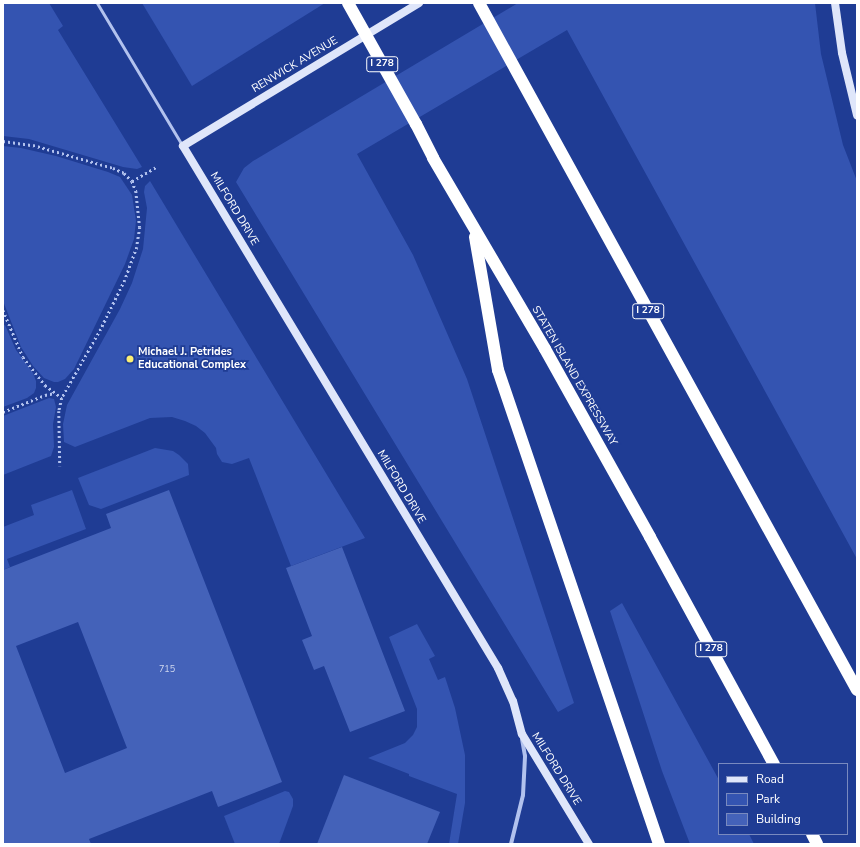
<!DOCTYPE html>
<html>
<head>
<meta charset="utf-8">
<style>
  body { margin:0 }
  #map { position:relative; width:860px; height:847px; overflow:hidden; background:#1f3c94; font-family:"Nunito Sans",sans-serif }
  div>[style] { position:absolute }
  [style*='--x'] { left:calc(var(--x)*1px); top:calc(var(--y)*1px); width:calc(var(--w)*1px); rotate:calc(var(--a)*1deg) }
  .green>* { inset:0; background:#3454b1 }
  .building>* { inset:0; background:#4462b9 }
  .path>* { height:2.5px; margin-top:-1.25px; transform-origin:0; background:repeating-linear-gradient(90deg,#b2c2ee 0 2px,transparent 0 5px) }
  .lane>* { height:3px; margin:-1.5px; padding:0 1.5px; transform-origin:1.5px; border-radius:1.5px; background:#b2c2ee }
  .street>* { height:4px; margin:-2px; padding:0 2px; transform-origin:2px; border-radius:2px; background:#b2c2ee }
  .secondary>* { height:8px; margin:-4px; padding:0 4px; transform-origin:4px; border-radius:4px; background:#dfe6fa }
  .highway>* { height:12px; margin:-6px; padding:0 6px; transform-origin:6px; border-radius:6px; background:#fff }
  .highway-bridge>* { height:12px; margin:-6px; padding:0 6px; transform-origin:6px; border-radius:6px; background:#fff }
  .dots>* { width:11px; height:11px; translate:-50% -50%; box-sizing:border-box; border:2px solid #1f3c94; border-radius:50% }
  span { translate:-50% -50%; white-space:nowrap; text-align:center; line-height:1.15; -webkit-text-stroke:3.5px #1f3c94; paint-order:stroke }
  .number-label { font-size:9px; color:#d0d8ee }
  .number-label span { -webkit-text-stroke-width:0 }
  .shield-label span { padding:1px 3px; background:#1f3c94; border:1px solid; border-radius:3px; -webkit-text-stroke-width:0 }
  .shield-label { font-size:10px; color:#fff; font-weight:700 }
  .street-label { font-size:11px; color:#fff }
  .poi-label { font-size:11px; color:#fff; font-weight:700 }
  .left { translate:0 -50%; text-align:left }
  .frame { position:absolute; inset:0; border:4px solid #fff; pointer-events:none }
  .legend { position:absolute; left:718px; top:763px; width:130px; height:72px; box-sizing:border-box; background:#1f3c94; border:1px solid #798abf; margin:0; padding:5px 7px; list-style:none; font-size:12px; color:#fff }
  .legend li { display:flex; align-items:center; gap:8px; height:20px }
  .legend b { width:20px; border:1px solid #798abf }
</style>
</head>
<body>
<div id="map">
  <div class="green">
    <i style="clip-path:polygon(3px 3px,49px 3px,63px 26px,58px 30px,142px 167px,137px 169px,123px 167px,29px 139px,3px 136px)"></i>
    <i style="clip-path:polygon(142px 3px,325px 3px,192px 86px)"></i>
    <i style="clip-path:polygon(518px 3px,815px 3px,821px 54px,843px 145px,857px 181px,857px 559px,567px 30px,357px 154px,413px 255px,467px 379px,574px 703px,558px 712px,236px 182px,244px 168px,253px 161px)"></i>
    <i style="clip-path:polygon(3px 146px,21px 148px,56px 156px,108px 172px,120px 177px,132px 195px,136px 221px,134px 239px,125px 264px,74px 369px,65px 379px,58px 382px,54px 382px,44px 378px,33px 366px,21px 347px,3px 301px)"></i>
    <i style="clip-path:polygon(150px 181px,365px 538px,291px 566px,249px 458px,232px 464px,222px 462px,217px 454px,216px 448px,205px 433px,196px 426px,185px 421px,172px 417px,150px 418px,75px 447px,64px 442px,63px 424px,67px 405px,120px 309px,132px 283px,143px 249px,147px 208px,144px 192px,145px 186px)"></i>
    <i style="clip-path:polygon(5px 325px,16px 350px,33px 373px,36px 381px,36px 388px,34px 393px,27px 398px,3px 407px,3px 326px)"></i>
    <i style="clip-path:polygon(49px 398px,54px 399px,56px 407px,53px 424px,54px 447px,51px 456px,3px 475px,3px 416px)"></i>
    <i style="clip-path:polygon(155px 448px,173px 451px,179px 455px,188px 464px,189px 475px,101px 509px,89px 505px,78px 478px)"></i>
    <i style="clip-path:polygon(72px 490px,86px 529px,7px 559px,10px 567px,3px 570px,3px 527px,34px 515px,31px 505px)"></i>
    <i style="clip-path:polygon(622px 603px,719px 780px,719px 834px,749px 834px,754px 844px,690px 844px,662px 771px,610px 611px)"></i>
    <i style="clip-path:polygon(417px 624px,435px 656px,429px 659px,438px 680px,445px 677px,455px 708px,465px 755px,465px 803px,458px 844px,449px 844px,457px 794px,409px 776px,409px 774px,368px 758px,405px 743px,413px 735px,417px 727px,417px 709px,389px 637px)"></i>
    <i style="clip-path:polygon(285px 791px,289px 792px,293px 799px,293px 806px,279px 844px,235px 844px,224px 816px)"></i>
  </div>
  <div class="building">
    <i style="clip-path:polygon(evenodd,169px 490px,282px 782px,218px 807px,212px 791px,89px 839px,91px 844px,3px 844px,3px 570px,111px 528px,106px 514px,169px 490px,78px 622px,127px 748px,65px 773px,16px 646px,78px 622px)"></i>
    <i style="clip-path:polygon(342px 547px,405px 711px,350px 732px,324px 666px,314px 670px,302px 640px,312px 636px,286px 568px)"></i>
    <i style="clip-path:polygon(344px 775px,440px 812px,427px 844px,317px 844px)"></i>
  </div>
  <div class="path">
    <i style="--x:3;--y:141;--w:30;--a:8"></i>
    <i style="--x:33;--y:145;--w:83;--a:16"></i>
    <i style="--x:113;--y:168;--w:12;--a:24"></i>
    <i style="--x:124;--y:173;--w:11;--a:45"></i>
    <i style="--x:132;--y:181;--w:11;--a:68"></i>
    <i style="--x:136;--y:191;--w:36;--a:84"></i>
    <i style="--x:140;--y:227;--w:20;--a:99"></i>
    <i style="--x:137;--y:247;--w:35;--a:110"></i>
    <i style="--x:125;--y:280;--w:55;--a:116.1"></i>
    <i style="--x:101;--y:329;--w:79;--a:119.5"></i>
    <i style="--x:62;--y:398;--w:13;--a:103"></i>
    <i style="--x:59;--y:411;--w:55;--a:89"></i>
    <i style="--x:132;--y:181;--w:28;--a:-30"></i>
    <i style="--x:3;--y:310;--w:51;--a:66.9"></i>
    <i style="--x:23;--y:357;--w:36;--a:52"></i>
    <i style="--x:45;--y:385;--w:21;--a:37"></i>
    <i style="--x:3;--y:412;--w:45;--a:-22"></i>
    <i style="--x:45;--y:395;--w:10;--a:-11"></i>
  </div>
  <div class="lane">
    <i style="--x:97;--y:3;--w:165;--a:59.1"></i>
  </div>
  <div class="street">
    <i style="--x:511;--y:844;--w:50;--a:-76.2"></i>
    <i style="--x:523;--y:795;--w:39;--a:-87"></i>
    <i style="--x:525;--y:756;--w:17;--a:-100"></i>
  </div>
  <div class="secondary">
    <i style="--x:419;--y:3;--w:276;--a:148.8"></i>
    <i style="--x:183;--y:146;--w:610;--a:58.89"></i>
    <i style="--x:498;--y:668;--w:36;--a:66"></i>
    <i style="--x:513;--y:701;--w:34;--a:75"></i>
    <i style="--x:522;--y:734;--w:129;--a:58.7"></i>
    <i style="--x:835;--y:3;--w:50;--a:82"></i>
    <i style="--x:842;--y:53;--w:64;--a:76.4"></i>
  </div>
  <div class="highway">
    <i style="--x:479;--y:3;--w:784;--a:61.18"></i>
    <i style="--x:416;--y:124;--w:38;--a:63"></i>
    <i style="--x:433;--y:158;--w:221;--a:59.6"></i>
    <i style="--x:545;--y:349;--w:215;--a:60.8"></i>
    <i style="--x:650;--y:537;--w:259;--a:61.4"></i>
    <i style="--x:475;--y:237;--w:135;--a:80.2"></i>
    <i style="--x:498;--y:370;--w:501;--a:71.24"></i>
    <i style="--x:812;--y:834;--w:11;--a:63"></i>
  </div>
  <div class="highway-bridge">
    <i style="--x:348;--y:3;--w:139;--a:60.7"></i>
  </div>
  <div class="dots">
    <i style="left:130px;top:359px;background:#fbee73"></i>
  </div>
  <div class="number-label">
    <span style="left:167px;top:669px">715</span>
  </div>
  <div class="shield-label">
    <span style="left:382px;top:64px">I 278</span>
    <span style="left:648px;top:311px">I 278</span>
    <span style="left:711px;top:649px">I 278</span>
  </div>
  <div class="street-label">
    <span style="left:295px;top:65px;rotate:-31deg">RENWICK AVENUE</span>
    <span style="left:234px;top:209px;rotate:59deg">MILFORD DRIVE</span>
    <span style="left:574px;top:376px;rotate:60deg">STATEN ISLAND EXPRESSWAY</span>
    <span style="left:401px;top:487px;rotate:59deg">MILFORD DRIVE</span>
    <span style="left:556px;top:769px;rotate:58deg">MILFORD DRIVE</span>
  </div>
  <div class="poi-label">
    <span class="left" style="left:138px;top:359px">Michael J. Petrides<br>Educational Complex</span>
  </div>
  <div class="frame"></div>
  <ul class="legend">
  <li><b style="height:5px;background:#dfe6fa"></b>Road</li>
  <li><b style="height:11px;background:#3454b1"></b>Park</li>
  <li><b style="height:11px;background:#4462b9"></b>Building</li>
  </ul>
</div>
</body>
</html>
